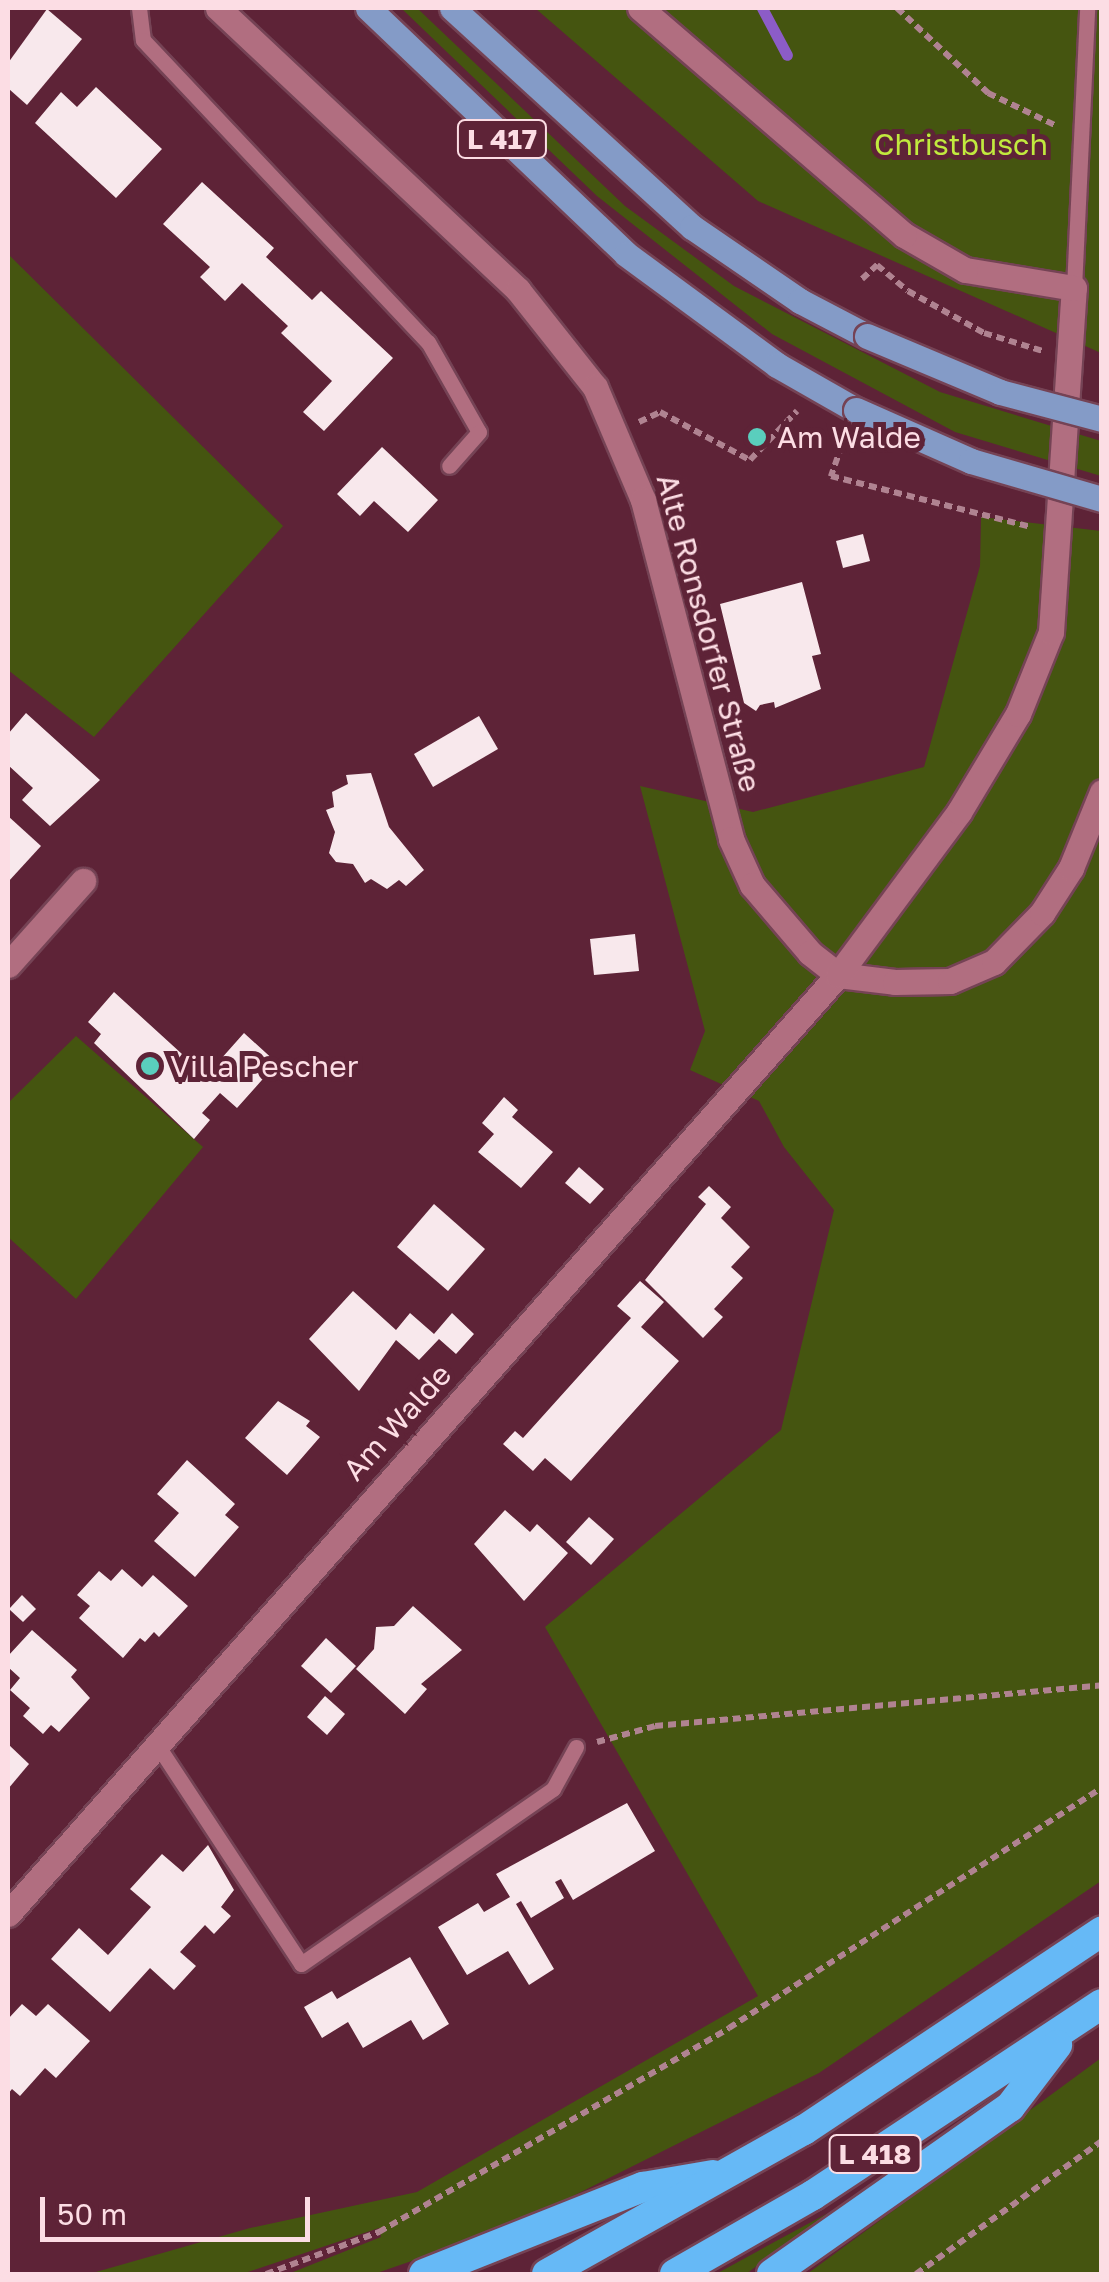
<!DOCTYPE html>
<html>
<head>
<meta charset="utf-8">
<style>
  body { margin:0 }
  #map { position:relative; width:1109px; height:2282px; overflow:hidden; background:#5e2337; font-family:"Golos Text",sans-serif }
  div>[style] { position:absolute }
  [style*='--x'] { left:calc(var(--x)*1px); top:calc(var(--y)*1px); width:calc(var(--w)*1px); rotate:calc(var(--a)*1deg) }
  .green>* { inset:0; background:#455510 }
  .stream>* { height:11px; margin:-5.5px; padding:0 5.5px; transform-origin:5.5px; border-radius:5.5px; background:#8c5cc7 }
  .building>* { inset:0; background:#f8e8ec }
  .path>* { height:6px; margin-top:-3px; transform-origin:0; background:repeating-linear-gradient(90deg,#b08391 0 8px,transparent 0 13px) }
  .roads { filter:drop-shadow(2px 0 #754355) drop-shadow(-2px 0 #754355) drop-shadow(0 2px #754355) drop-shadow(0 -2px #754355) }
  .lane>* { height:15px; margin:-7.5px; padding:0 7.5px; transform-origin:7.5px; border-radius:7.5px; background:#b16e80 }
  .street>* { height:25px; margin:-12.5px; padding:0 12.5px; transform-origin:12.5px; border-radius:12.5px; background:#b16e80 }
  .primary>* { height:25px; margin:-12.5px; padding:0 12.5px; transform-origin:12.5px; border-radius:12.5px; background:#849bc7 }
  .highway>* { height:30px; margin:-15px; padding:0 15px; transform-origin:15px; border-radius:15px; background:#66b9f6 }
  .bridges { filter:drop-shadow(2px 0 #754355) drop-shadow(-2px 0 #754355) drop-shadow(0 2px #754355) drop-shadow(0 -2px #754355) }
  .primary-bridge>* { height:25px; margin:-12.5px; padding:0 12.5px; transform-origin:12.5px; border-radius:12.5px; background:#849bc7 }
  .dots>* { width:28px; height:28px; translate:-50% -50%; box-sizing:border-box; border:5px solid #5e2337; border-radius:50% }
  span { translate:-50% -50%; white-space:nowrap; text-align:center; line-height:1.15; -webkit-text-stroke:10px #5e2337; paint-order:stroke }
  .shield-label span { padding:2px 8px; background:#5e2337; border:2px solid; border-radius:8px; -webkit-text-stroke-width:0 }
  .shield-label { font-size:28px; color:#fcdde4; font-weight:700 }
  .park-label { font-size:30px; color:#c1ea3e }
  .poi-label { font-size:30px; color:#fcdde4 }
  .left { translate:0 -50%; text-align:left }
  .street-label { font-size:30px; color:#fcdde4 }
  .frame { position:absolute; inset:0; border:10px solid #fcdde4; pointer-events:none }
  .scale { position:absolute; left:40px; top:2197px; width:270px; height:45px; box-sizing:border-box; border:5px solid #fcdde4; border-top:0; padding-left:12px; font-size:30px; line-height:35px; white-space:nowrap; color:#fcdde4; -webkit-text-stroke:8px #5e2337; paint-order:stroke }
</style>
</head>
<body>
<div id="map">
  <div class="green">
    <i style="clip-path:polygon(401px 8px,417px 8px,625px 206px,734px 286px,940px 392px,1101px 441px,1101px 476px,955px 432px,772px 334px,597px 196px)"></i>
    <i style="clip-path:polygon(535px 8px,1101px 8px,1101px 353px,758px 201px)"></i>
    <i style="clip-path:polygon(8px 254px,283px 526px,94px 737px,8px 670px)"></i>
    <i style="clip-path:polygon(981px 517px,1101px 531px,1101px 1881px,819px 2073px,513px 2226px,374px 2274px,288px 2274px,381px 2237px,379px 2228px,242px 2274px,89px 2274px,250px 2228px,417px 2192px,758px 1996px,545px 1627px,781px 1430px,834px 1210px,784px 1147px,759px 1101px,690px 1070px,705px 1031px,640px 786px,753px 812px,924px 767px,980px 566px)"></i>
    <i style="clip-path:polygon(76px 1036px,203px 1147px,76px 1299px,8px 1237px,8px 1103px)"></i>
    <i style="clip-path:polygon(1101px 2058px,1101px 2274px,807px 2274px)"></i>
    <i style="clip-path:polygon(828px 2213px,746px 2274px,716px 2274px,778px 2240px)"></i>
  </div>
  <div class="stream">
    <i style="--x:762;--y:8;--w:53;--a:62"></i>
  </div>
  <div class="building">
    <i style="clip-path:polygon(47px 9px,82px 39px,27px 105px,9px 89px,8px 63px)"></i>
    <i style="clip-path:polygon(96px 87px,162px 149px,116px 198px,35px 123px,61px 92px,77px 107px)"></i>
    <i style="clip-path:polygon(202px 182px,274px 248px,266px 257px,312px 300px,321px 291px,393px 358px,324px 431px,303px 412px,332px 381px,281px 333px,288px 326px,242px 283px,225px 301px,200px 277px,210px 267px,163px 224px)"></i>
    <i style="clip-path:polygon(382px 447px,438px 500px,408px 532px,374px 501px,360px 516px,337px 494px)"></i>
    <i style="clip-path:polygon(863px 534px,870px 561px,843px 568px,836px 541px)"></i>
    <i style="clip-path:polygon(802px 582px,821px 654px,812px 656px,821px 689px,775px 708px,774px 702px,760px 705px,756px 711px,744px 703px,720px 604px)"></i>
    <i style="clip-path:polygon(26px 713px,100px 780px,50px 826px,22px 800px,33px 788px,8px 765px,8px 734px)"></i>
    <i style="clip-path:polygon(479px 716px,498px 749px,433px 787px,414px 754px)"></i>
    <i style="clip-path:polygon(371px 773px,389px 827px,424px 870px,406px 886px,399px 880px,387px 889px,371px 879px,365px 883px,353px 864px,336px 862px,329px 853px,335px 832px,326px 810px,334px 807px,332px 792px,348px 784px,346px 775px)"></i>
    <i style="clip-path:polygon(8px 816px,41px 846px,8px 882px)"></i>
    <i style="clip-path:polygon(635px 934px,639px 971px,594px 975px,590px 939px)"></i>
    <i style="clip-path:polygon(114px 992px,182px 1054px,176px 1062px,183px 1069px,188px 1063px,204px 1078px,244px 1033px,277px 1063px,237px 1108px,220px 1093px,202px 1113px,210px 1120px,194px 1139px,94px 1043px,101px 1034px,88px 1022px)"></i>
    <i style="clip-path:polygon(504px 1097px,518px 1110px,512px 1117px,553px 1152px,521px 1188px,478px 1152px,494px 1134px,482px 1123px)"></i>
    <i style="clip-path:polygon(579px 1167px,604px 1189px,590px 1204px,565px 1183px)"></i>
    <i style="clip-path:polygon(709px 1186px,731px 1207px,721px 1218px,750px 1247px,731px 1267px,743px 1278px,714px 1309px,723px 1317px,703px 1338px,645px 1280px,706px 1204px,698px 1197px)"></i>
    <i style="clip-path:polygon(434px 1204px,485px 1249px,448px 1291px,397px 1247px)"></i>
    <i style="clip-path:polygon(640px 1281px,664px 1302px,641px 1327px,679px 1361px,571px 1481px,545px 1458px,533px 1471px,503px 1444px,515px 1431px,523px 1438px,631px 1318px,617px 1306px)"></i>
    <i style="clip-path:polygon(353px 1291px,396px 1330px,410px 1313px,434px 1334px,452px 1313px,474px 1334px,456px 1354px,439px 1339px,419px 1360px,396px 1340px,359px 1391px,309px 1339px)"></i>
    <i style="clip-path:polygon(278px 1401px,310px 1421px,306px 1426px,320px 1437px,287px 1475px,245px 1438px)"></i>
    <i style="clip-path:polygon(187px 1460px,235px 1504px,225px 1515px,239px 1527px,195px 1577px,154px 1541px,179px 1513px,157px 1494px)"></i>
    <i style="clip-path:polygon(505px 1510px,530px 1532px,537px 1524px,568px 1553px,524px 1601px,474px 1544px)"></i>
    <i style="clip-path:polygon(589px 1517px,614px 1539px,591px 1565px,566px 1542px)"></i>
    <i style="clip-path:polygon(122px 1569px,142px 1587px,153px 1575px,188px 1606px,159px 1637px,154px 1632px,145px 1642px,140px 1638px,123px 1658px,79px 1618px,90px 1606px,77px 1595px,99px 1571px,111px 1581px)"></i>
    <i style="clip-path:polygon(22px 1595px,36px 1609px,23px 1622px,9px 1609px)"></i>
    <i style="clip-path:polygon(413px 1606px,462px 1650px,421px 1684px,427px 1689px,405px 1714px,356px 1669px,374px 1649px,376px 1627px,394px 1626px)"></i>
    <i style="clip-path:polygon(32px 1630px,77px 1670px,71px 1677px,90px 1698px,59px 1732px,51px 1725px,43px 1734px,23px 1716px,30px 1708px,10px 1690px,20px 1678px,8px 1667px,8px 1656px)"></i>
    <i style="clip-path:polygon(326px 1638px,356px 1666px,331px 1693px,301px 1666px)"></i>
    <i style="clip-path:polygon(325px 1696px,345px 1714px,327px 1735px,307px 1717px)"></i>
    <i style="clip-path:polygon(8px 1744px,29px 1764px,8px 1789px)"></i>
    <i style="clip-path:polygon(627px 1803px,655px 1851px,573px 1900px,561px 1879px,555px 1882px,564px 1898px,531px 1918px,521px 1901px,516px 1904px,554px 1969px,529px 1985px,508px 1951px,467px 1975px,438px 1927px,478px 1903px,484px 1912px,510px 1897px,496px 1874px)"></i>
    <i style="clip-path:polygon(208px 1845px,234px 1890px,221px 1907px,231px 1916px,214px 1934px,205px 1925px,180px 1952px,196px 1966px,174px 1990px,150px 1968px,110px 2012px,51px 1959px,79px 1928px,108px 1955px,151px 1907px,130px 1889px,162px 1854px,183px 1872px)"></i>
    <i style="clip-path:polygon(410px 1957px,449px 2024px,423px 2040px,411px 2020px,363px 2048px,348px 2022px,322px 2038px,304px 2007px,332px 1991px,337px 1999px)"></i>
    <i style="clip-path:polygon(22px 2004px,36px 2016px,48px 2004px,90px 2041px,56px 2078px,45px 2068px,20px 2096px,12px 2089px,8px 2094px,8px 2019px)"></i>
  </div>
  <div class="path">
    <i style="--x:897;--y:8;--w:125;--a:43"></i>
    <i style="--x:988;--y:93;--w:76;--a:25.6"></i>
    <i style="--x:862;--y:279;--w:21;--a:-43"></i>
    <i style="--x:877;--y:265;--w:40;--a:40"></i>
    <i style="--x:908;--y:291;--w:87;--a:28.9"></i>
    <i style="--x:984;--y:333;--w:62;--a:17"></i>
    <i style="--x:639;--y:422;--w:23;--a:-25"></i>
    <i style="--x:660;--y:412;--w:102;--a:28.1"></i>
    <i style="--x:750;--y:460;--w:68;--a:-46.2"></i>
    <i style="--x:846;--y:433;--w:46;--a:109.2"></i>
    <i style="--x:831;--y:476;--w:206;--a:14.3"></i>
    <i style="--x:597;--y:1742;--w:60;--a:-15.4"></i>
    <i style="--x:655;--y:1726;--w:449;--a:-5.2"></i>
    <i style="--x:266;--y:2274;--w:121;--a:-20.4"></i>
    <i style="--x:379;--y:2232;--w:405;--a:-30.2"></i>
    <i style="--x:729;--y:2028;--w:444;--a:-32.8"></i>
    <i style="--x:916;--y:2274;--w:229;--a:-35.6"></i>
  </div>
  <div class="roads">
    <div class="lane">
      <i style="--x:139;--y:8;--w:32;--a:83"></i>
      <i style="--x:143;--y:40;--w:415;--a:46.7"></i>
      <i style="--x:428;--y:342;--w:103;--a:60.5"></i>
      <i style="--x:479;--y:432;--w:45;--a:131.4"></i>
      <i style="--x:1074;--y:288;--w:280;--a:-87.3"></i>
      <i style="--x:156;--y:1743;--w:264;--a:56.7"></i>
      <i style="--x:301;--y:1964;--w:307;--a:-34.8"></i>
      <i style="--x:553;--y:1789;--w:48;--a:-61.3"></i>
    </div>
    <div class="street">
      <i style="--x:218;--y:8;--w:412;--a:43.2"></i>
      <i style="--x:518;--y:290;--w:124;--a:51.6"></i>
      <i style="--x:595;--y:387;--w:123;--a:67"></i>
      <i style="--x:643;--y:500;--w:350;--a:75.4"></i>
      <i style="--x:731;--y:839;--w:51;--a:65.5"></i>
      <i style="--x:752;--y:885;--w:89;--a:49.5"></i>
      <i style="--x:810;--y:953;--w:36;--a:38"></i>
      <i style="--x:838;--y:975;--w:57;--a:7"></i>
      <i style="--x:895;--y:982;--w:55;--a:-1"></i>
      <i style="--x:950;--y:981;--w:48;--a:-23.4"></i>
      <i style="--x:994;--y:962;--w:69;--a:-45.6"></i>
      <i style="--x:1042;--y:913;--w:54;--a:-57.2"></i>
      <i style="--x:1071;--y:868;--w:82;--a:-67.8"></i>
      <i style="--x:8;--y:965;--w:113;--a:-48.2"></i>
      <i style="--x:8;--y:1914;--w:1253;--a:-48.53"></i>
      <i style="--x:838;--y:975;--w:203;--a:-53.4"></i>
      <i style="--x:959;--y:812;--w:114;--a:-59"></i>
      <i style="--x:1018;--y:714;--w:88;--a:-68.1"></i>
      <i style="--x:1051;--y:632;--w:345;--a:-86.2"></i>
      <i style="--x:1074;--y:288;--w:110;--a:-170.6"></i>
      <i style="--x:965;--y:270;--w:70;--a:-150.2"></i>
      <i style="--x:904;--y:235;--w:348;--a:-139.3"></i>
    </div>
    <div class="primary">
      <i style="--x:368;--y:8;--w:356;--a:43.6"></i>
      <i style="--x:626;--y:254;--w:187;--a:36.3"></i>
      <i style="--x:777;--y:365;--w:91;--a:29.7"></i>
      <i style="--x:452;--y:8;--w:325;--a:42.4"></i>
      <i style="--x:692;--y:227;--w:131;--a:34.4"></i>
      <i style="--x:800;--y:301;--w:76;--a:27.6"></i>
    </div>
    <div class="highway">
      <i style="--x:424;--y:2274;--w:236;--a:-21.7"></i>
      <i style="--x:643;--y:2187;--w:71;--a:-9.7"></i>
      <i style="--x:547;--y:2274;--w:295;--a:-29.3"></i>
      <i style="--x:804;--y:2130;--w:358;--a:-33.7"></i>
      <i style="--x:675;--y:2274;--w:159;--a:-29.8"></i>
      <i style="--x:813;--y:2195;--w:346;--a:-33.5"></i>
      <i style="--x:772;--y:2274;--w:291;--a:-35.1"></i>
      <i style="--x:1010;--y:2107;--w:78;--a:-52.8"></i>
    </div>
  </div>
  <div class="bridges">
    <div class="primary-bridge">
      <i style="--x:867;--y:336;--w:144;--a:22.8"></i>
      <i style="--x:1000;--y:392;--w:106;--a:14.8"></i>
      <i style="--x:856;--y:410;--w:126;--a:23.9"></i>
      <i style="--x:971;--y:461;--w:136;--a:16.2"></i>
    </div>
  </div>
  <div class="dots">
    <i style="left:757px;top:437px;background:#5acebd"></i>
    <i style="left:150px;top:1066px;background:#5acebd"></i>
  </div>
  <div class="shield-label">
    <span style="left:502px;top:139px">L 417</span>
    <span style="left:875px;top:2154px">L 418</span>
  </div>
  <div class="park-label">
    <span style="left:961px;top:144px">Christbusch</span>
  </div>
  <div class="poi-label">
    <span class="left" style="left:777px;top:437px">Am Walde</span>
    <span class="left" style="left:170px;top:1066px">Villa Pescher</span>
  </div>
  <div class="street-label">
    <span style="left:709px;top:633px;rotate:75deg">Alte Ronsdorfer Straße</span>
    <span style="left:397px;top:1422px;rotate:-48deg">Am Walde</span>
  </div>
  <div class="frame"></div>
  <div class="scale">50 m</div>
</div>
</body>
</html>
